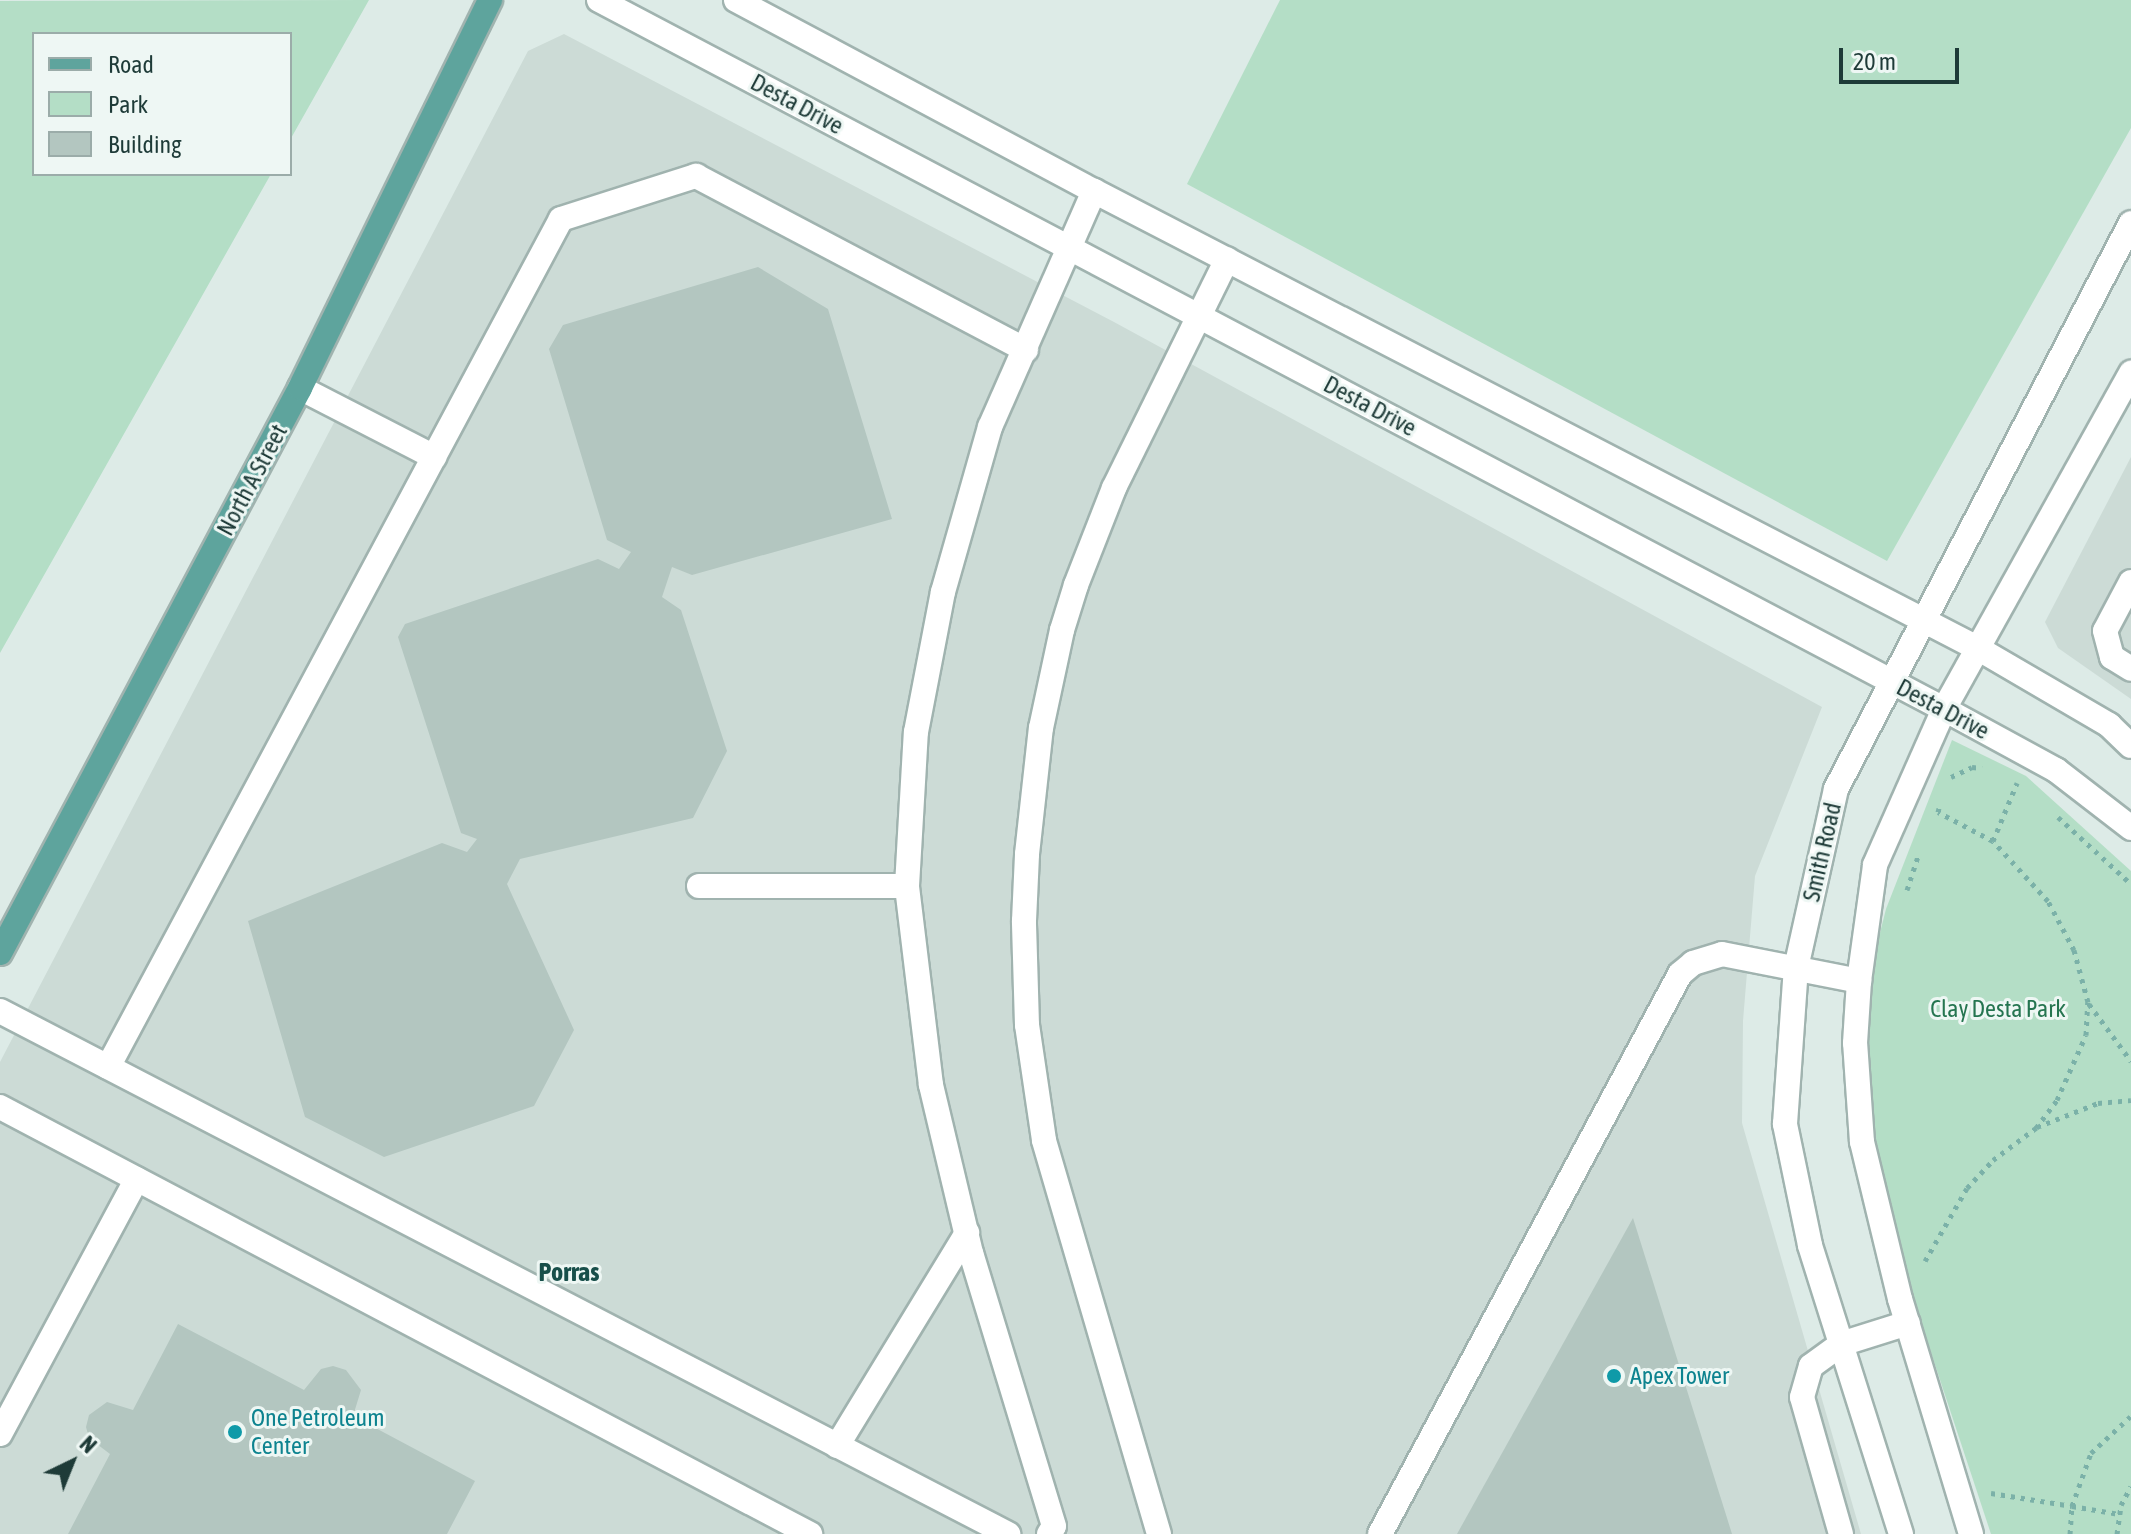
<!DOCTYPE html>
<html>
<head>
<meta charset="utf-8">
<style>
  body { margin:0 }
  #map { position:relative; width:2131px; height:1534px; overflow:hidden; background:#ddebe7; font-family:"Asap Condensed",sans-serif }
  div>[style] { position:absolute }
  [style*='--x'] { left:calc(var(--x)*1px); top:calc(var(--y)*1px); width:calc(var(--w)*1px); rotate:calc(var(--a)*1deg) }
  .built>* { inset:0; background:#ccdbd6 }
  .green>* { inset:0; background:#b4dec6 }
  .building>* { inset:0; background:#b3c6c0 }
  .path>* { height:5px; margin-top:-2.5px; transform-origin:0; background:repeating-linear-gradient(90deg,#7bb1a8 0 4px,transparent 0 10px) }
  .roads { filter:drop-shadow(2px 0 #a0b3af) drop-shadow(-2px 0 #a0b3af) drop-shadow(0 2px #a0b3af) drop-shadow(0 -2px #a0b3af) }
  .minor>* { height:24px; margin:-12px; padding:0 12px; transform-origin:12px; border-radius:12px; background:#fff }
  .major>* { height:24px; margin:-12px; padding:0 12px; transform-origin:12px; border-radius:12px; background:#5ea49d }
  .dots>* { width:22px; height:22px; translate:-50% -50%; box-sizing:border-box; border:4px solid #eef7f4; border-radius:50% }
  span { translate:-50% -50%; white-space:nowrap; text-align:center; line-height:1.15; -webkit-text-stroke:6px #eef7f4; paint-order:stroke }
  .street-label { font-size:24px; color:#1e3b38 }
  .park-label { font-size:24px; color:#257550 }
  .culture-label { font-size:24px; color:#0d838f }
  .left { translate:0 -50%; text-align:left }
  .neighbourhood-label { font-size:26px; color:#184f4a; font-weight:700 }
  .legend { position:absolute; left:32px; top:32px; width:260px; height:144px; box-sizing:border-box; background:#eef7f4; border:2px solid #9baca9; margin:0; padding:10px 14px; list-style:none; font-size:24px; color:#1e3b38 }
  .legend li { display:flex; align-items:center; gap:16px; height:40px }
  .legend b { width:40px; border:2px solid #9baca9 }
  .north { position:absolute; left:32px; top:1422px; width:80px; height:80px; -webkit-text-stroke:6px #eef7f4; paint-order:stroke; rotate:43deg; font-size:22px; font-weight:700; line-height:32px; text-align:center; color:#1e3b38 }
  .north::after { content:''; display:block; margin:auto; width:28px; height:36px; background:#1e3b38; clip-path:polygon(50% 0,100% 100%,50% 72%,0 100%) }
  .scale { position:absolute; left:1839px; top:48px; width:120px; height:36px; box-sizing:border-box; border:4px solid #1e3b38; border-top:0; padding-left:10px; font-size:24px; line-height:28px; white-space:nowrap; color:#1e3b38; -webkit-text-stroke:6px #eef7f4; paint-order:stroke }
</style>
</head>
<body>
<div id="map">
  <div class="built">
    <i style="clip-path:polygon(564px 34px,1114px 322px,1822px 707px,1755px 876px,1743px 1021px,1742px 1123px,1861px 1534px,0 1534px,0 1062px,528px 51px)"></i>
    <i style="clip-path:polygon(2131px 457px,2131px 699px,2058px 648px,2045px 622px)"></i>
  </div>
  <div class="green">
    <i style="clip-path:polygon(369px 0,290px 140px,290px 34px,34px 34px,34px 174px,271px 174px,0 653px,0 1px)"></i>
    <i style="clip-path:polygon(1280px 0,2131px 0,2131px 128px,1887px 561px,1187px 184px)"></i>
    <i style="clip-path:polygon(1952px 740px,2026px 776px,2131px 871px,2131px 1534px,1991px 1534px,1904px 1271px,1878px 1165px,1863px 1000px,1886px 909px)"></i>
  </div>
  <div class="building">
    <i style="clip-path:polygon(758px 267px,828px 309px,892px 519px,692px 575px,672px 567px,662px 597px,681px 610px,727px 751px,693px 818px,520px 859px,507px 884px,574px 1030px,534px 1106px,384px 1157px,305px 1117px,248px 921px,442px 843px,467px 852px,477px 839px,461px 833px,398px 637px,405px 624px,598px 559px,619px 569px,631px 552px,607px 540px,549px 349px,563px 325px)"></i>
    <i style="clip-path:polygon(1633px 1218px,1732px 1534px,1457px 1534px)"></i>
    <i style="clip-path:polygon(178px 1324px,304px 1390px,321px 1369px,333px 1366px,346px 1370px,361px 1390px,353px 1416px,475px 1481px,447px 1534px,68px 1534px,110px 1454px,89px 1438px,86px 1427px,89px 1415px,107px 1402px,133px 1410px)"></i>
  </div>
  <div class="path">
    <i style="--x:1951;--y:777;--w:23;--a:-25"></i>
    <i style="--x:1972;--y:767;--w:10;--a:6"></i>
    <i style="--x:2058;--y:817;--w:99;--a:42.5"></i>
    <i style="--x:1993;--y:841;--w:63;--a:-67.5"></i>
    <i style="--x:1907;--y:890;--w:35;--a:-72"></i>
    <i style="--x:2089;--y:1004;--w:71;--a:53.6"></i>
    <i style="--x:2037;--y:1127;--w:66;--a:-21.5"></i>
    <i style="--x:2098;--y:1103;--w:33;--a:-5"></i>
    <i style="--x:1925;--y:1261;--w:84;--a:-60.1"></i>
    <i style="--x:1967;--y:1188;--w:38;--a:-47"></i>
    <i style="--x:1993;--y:1160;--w:54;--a:-36.7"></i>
    <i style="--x:2036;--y:1128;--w:35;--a:-53"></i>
    <i style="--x:2057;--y:1100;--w:71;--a:-66"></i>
    <i style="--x:2086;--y:1035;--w:33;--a:-87"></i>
    <i style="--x:2088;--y:1002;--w:54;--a:-105.1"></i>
    <i style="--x:2074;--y:950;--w:55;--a:-118"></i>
    <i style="--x:2048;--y:901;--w:81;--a:-132.5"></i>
    <i style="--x:1993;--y:841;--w:62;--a:-152.2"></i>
    <i style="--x:1938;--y:812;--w:4;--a:-76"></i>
    <i style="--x:1991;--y:1493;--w:82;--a:9.1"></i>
    <i style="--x:2072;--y:1506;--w:56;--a:-70.3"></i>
    <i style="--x:2091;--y:1453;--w:54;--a:-42.8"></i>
    <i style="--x:2070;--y:1534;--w:28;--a:-86"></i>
    <i style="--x:2072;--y:1506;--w:48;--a:9.7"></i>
    <i style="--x:2117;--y:1534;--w:29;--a:-82"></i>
    <i style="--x:2121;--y:1505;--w:21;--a:-62"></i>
  </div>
  <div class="roads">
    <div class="minor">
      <i style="--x:599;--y:0;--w:1520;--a:27.8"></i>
      <i style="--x:1944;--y:709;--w:128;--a:28.6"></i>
      <i style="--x:2056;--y:770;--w:95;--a:37.7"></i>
      <i style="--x:736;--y:0;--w:406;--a:28.1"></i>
      <i style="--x:1094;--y:191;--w:996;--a:27.36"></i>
      <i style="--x:1979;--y:649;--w:151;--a:30.3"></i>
      <i style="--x:2109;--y:725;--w:30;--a:44"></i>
      <i style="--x:300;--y:388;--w:151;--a:27.2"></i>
      <i style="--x:2131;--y:582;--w:55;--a:118"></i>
      <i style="--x:2105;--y:631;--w:27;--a:75"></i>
      <i style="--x:2112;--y:657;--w:22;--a:32"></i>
      <i style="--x:699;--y:886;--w:208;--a:0"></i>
      <i style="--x:0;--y:1011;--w:1136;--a:27.42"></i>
      <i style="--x:108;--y:1067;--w:961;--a:-61.89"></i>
      <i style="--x:561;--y:219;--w:142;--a:-17.7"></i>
      <i style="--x:696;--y:176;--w:373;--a:27.8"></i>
      <i style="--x:0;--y:1107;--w:916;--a:27.8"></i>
      <i style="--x:0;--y:1434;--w:289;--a:-61.8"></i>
      <i style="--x:837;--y:1446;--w:250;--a:-58.6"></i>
      <i style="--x:1049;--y:1534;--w:9;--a:-58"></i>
      <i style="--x:1054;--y:1526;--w:285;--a:-106.9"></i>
      <i style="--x:971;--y:1253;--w:173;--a:-103.4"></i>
      <i style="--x:931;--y:1085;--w:200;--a:-96.9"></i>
      <i style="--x:907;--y:886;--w:154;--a:-86.7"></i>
      <i style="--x:916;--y:732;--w:143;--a:-79.1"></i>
      <i style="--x:943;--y:592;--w:172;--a:-74.1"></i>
      <i style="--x:990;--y:427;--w:258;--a:-66.2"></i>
      <i style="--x:1159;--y:1534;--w:410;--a:-106.3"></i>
      <i style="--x:1044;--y:1140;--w:116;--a:-98.4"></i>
      <i style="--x:1027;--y:1025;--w:104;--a:-91.7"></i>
      <i style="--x:1024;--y:921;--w:67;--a:-87.4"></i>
      <i style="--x:1027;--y:854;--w:127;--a:-83.7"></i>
      <i style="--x:1041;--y:728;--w:100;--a:-77.9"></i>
      <i style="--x:1062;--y:630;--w:47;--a:-72.7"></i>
      <i style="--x:1076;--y:585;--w:104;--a:-68.6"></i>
      <i style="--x:1114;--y:488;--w:255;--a:-63.7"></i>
      <i style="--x:1380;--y:1534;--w:635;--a:-61.82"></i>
      <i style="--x:1680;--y:974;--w:17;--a:-40"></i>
      <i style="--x:1693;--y:963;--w:30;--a:-17"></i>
      <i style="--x:1722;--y:954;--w:140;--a:11.1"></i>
      <i style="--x:1841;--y:1534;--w:142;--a:-105.9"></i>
      <i style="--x:1802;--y:1397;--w:32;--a:-74"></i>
      <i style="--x:1811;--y:1366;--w:37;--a:-36"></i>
      <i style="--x:1841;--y:1344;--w:70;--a:-17.4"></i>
      <i style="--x:1901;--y:1534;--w:303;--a:-107.5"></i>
      <i style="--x:1810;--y:1245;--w:124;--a:-101.7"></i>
      <i style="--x:1785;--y:1124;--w:156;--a:-86"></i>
      <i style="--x:1796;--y:968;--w:183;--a:-77.4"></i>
      <i style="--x:1836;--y:789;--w:638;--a:-62.47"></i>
      <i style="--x:1971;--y:1534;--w:245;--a:-106.8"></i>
      <i style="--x:1900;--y:1299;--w:162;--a:-103.6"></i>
      <i style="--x:1862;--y:1142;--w:99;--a:-94"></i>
      <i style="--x:1855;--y:1043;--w:62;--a:-86.3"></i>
      <i style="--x:1859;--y:981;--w:117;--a:-82.1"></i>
      <i style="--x:1875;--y:865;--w:171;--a:-66.1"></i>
      <i style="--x:1944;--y:709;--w:385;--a:-60.9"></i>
    </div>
    <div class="major">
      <i style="--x:0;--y:953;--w:640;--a:-62.03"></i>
      <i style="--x:300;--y:388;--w:432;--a:-63.9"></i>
    </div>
  </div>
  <div class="dots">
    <i style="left:1614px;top:1376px;background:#0f9aa8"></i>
    <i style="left:235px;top:1432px;background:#0f9aa8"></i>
  </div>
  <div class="street-label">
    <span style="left:797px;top:104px;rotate:28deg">Desta Drive</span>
    <span style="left:1370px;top:406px;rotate:28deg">Desta Drive</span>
    <span style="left:252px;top:480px;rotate:-62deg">North A Street</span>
    <span style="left:1943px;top:709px;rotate:28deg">Desta Drive</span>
    <span style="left:1822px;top:852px;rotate:-77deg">Smith Road</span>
  </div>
  <div class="park-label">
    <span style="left:1998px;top:1009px">Clay Desta Park</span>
  </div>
  <div class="culture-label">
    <span class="left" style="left:1630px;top:1376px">Apex Tower</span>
    <span class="left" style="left:251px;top:1432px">One Petroleum<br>Center</span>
  </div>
  <div class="neighbourhood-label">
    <span style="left:569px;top:1273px">Porras</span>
  </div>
  <ul class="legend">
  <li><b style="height:10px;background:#5ea49d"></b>Road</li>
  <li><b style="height:22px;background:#b4dec6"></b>Park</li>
  <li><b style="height:22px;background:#b3c6c0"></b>Building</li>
  </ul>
  <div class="north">N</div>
  <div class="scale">20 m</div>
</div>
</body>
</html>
